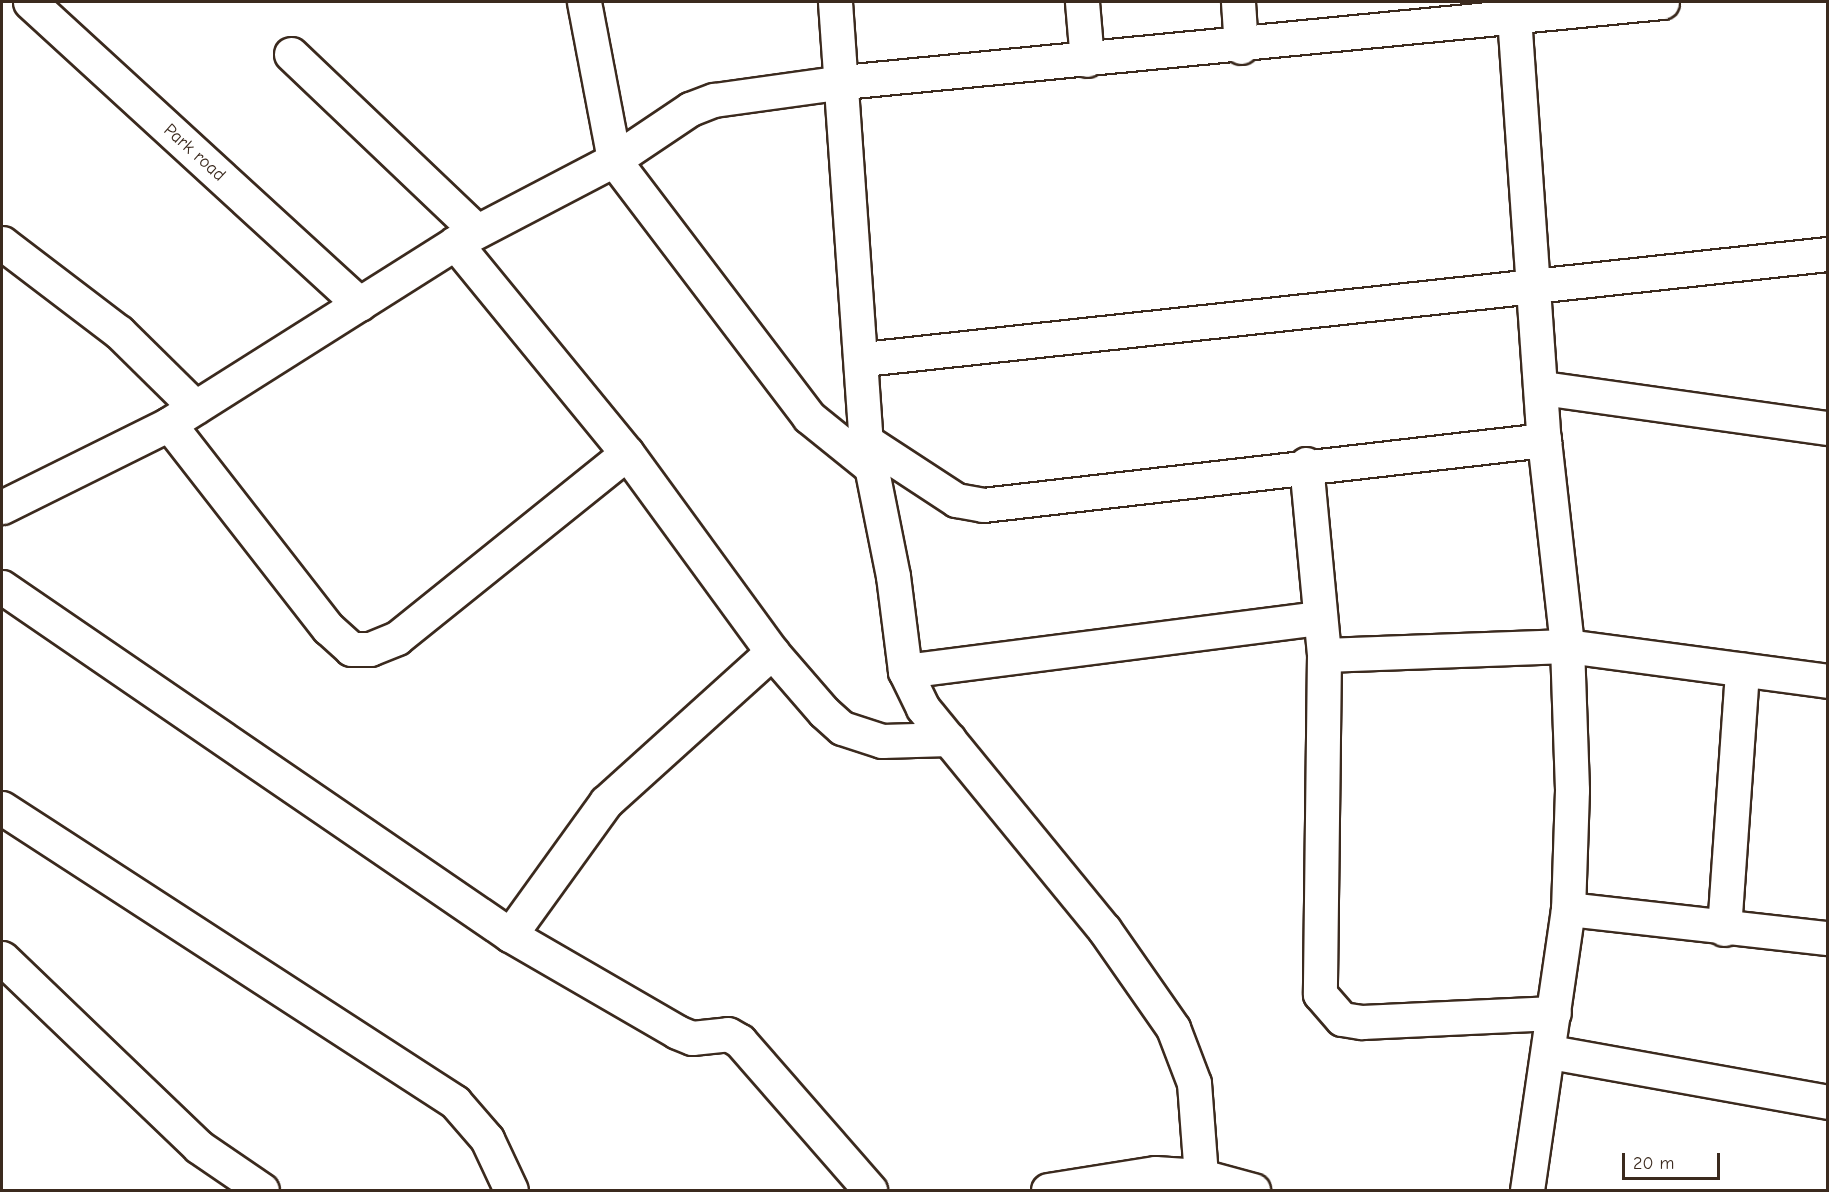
<!DOCTYPE html>
<html>
<head>
<meta charset="utf-8">
<style>
  body { margin:0 }
  #map { position:relative; width:1829px; height:1192px; overflow:hidden; background:#fff; font-family:"Comic Neue",sans-serif }
  div>[style] { position:absolute }
  [style*='--x'] { left:calc(var(--x)*1px); top:calc(var(--y)*1px); width:calc(var(--w)*1px); rotate:calc(var(--a)*1deg) }
  .roads { filter:drop-shadow(2px 0 #3b2a1e) drop-shadow(-2px 0 #3b2a1e) drop-shadow(0 2px #3b2a1e) drop-shadow(0 -2px #3b2a1e) }
  .minor>* { height:33px; margin:-16.5px; padding:0 16.5px; transform-origin:16.5px; border-radius:16.5px; background:#fff }
  span { translate:-50% -50%; white-space:nowrap; text-align:center; line-height:1.15; -webkit-text-stroke:6px #fff; paint-order:stroke }
  .street-label { font-size:18px; color:#3b2a1e }
  .frame { position:absolute; inset:0; border:3px solid #3b2a1e; pointer-events:none }
  .scale { position:absolute; left:1622px; top:1153px; width:98px; height:27px; box-sizing:border-box; border:3px solid #3b2a1e; border-top:0; padding-left:8px; font-size:18px; line-height:21px; white-space:nowrap; color:#3b2a1e; -webkit-text-stroke:4px #fff; paint-order:stroke }
</style>
</head>
<body>
<div id="map">
  <div class="roads">
    <div class="minor">
      <i style="--x:30;--y:2;--w:447;--a:42.5"></i>
      <i style="--x:584;--y:2;--w:161;--a:79.2"></i>
      <i style="--x:614;--y:160;--w:323;--a:52.8"></i>
      <i style="--x:809;--y:417;--w:80;--a:38.9"></i>
      <i style="--x:835;--y:2;--w:440;--a:86"></i>
      <i style="--x:866;--y:441;--w:138;--a:78.7"></i>
      <i style="--x:893;--y:576;--w:96;--a:82.8"></i>
      <i style="--x:905;--y:671;--w:41;--a:64.1"></i>
      <i style="--x:923;--y:708;--w:286;--a:50.7"></i>
      <i style="--x:1104;--y:929;--w:121;--a:55.1"></i>
      <i style="--x:1173;--y:1028;--w:59;--a:69.1"></i>
      <i style="--x:1194;--y:1083;--w:93;--a:85.7"></i>
      <i style="--x:1082;--y:2;--w:58;--a:85.1"></i>
      <i style="--x:1238;--y:2;--w:45;--a:86.2"></i>
      <i style="--x:1513;--y:2;--w:439;--a:86"></i>
      <i style="--x:1544;--y:440;--w:207;--a:83.6"></i>
      <i style="--x:1567;--y:646;--w:144;--a:88"></i>
      <i style="--x:1572;--y:790;--w:119;--a:91.9"></i>
      <i style="--x:1568;--y:909;--w:284;--a:98.3"></i>
      <i style="--x:291;--y:54;--w:255;--a:43.6"></i>
      <i style="--x:2;--y:243;--w:147;--a:37.3"></i>
      <i style="--x:119;--y:332;--w:107;--a:44.6"></i>
      <i style="--x:455;--y:243;--w:271;--a:50.7"></i>
      <i style="--x:627;--y:453;--w:246;--a:53.9"></i>
      <i style="--x:772;--y:652;--w:79;--a:49.1"></i>
      <i style="--x:824;--y:712;--w:24;--a:42"></i>
      <i style="--x:842;--y:728;--w:42;--a:18"></i>
      <i style="--x:882;--y:741;--w:67;--a:-1.7"></i>
      <i style="--x:864;--y:359;--w:970;--a:-6.22"></i>
      <i style="--x:1542;--y:388;--w:289;--a:8"></i>
      <i style="--x:169;--y:424;--w:259;--a:52.1"></i>
      <i style="--x:328;--y:628;--w:31;--a:42"></i>
      <i style="--x:351;--y:649;--w:19;--a:0"></i>
      <i style="--x:370;--y:649;--w:29;--a:-22"></i>
      <i style="--x:397;--y:638;--w:295;--a:-38.8"></i>
      <i style="--x:866;--y:441;--w:108;--a:33.2"></i>
      <i style="--x:956;--y:500;--w:27;--a:10"></i>
      <i style="--x:983;--y:505;--w:565;--a:-6.61"></i>
      <i style="--x:1306;--y:464;--w:192;--a:84.6"></i>
      <i style="--x:1324;--y:655;--w:339;--a:90.7"></i>
      <i style="--x:1320;--y:994;--w:33;--a:49"></i>
      <i style="--x:1342;--y:1019;--w:20;--a:9"></i>
      <i style="--x:1362;--y:1022;--w:192;--a:-2.7"></i>
      <i style="--x:2;--y:507;--w:186;--a:-26.4"></i>
      <i style="--x:169;--y:424;--w:338;--a:-32.3"></i>
      <i style="--x:455;--y:243;--w:179;--a:-27.6"></i>
      <i style="--x:614;--y:160;--w:92;--a:-33.9"></i>
      <i style="--x:690;--y:109;--w:26;--a:-21"></i>
      <i style="--x:714;--y:100;--w:130;--a:-7.9"></i>
      <i style="--x:843;--y:82;--w:823;--a:-5.58"></i>
      <i style="--x:2;--y:587;--w:616;--a:34.41"></i>
      <i style="--x:510;--y:935;--w:193;--a:30.1"></i>
      <i style="--x:677;--y:1032;--w:16;--a:22"></i>
      <i style="--x:692;--y:1038;--w:36;--a:-6"></i>
      <i style="--x:728;--y:1034;--w:14;--a:30"></i>
      <i style="--x:740;--y:1041;--w:198;--a:48.9"></i>
      <i style="--x:1324;--y:655;--w:243;--a:-2.1"></i>
      <i style="--x:1567;--y:646;--w:263;--a:7.6"></i>
      <i style="--x:905;--y:671;--w:417;--a:-7.3"></i>
      <i style="--x:2;--y:808;--w:540;--a:32.98"></i>
      <i style="--x:455;--y:1102;--w:49;--a:49.1"></i>
      <i style="--x:487;--y:1139;--w:56;--a:64.8"></i>
      <i style="--x:1568;--y:909;--w:262;--a:6.4"></i>
      <i style="--x:1724;--y:929;--w:260;--a:-86"></i>
      <i style="--x:510;--y:935;--w:164;--a:-54.2"></i>
      <i style="--x:606;--y:802;--w:224;--a:-42.1"></i>
      <i style="--x:2;--y:958;--w:273;--a:43.8"></i>
      <i style="--x:199;--y:1147;--w:76;--a:34.3"></i>
      <i style="--x:1550;--y:1052;--w:282;--a:10.2"></i>
      <i style="--x:1048;--y:1190;--w:108;--a:-9"></i>
      <i style="--x:1155;--y:1173;--w:46;--a:3.7"></i>
      <i style="--x:1201;--y:1176;--w:54;--a:15.1"></i>
    </div>
  </div>
  <div class="street-label">
    <span style="left:194px;top:153px;rotate:42deg">Park road</span>
  </div>
  <div class="frame"></div>
  <div class="scale">20 m</div>
</div>
</body>
</html>
